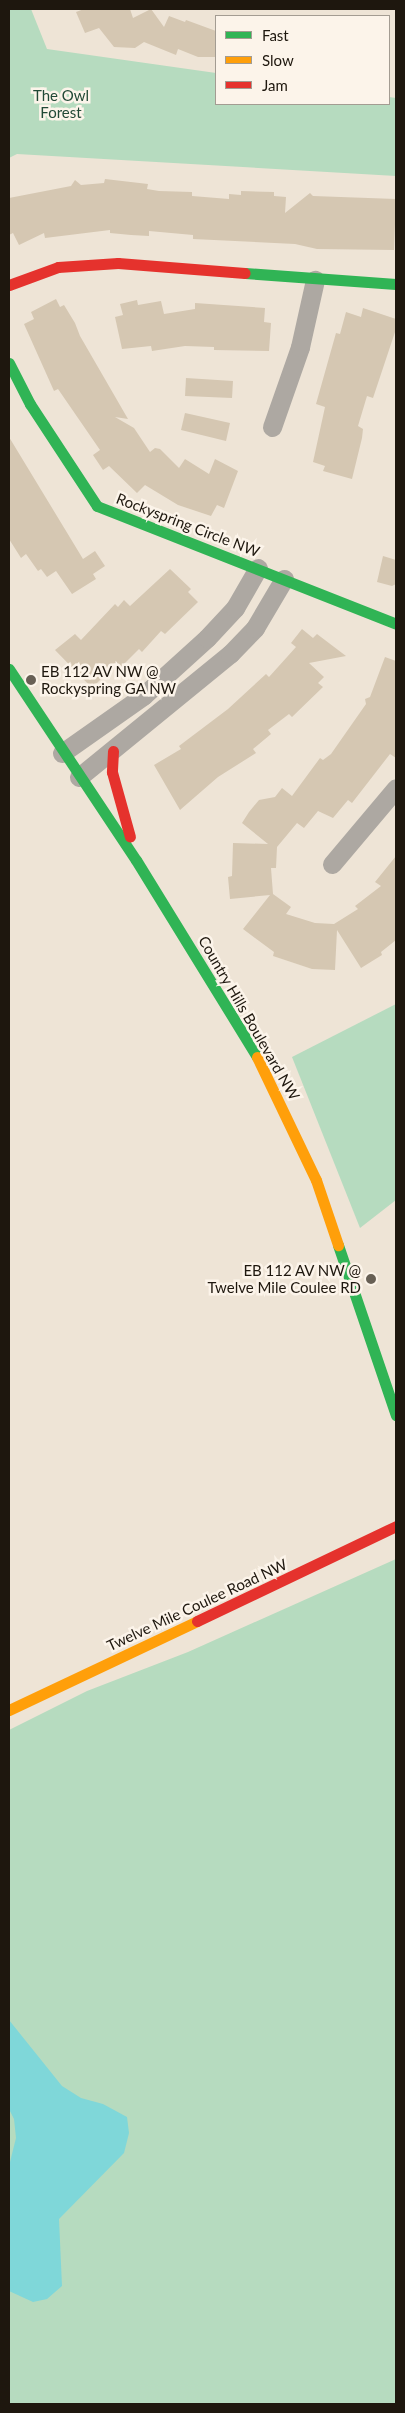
<!DOCTYPE html>
<html>
<head>
<meta charset="utf-8">
<style>
  body { margin:0 }
  #map { position:relative; width:405px; height:2413px; overflow:hidden; background:#eee4d6; font-family:Lato,sans-serif }
  div>[style] { position:absolute }
  [style*='--x'] { left:calc(var(--x)*1px); top:calc(var(--y)*1px); width:calc(var(--w)*1px); rotate:calc(var(--a)*1deg) }
  .green>* { inset:0; background:#b6dbbf }
  .water>* { inset:0; background:#7fd7d9 }
  .building>* { inset:0; background:#d5c7b2 }
  .street>* { height:19px; margin:-9.5px; padding:0 9.5px; transform-origin:9.5px; border-radius:9.5px; background:#ada8a2 }
  .fast>* { height:11px; margin:-5.5px; padding:0 5.5px; transform-origin:5.5px; border-radius:5.5px; background:#30b455 }
  .slow>* { height:11px; margin:-5.5px; padding:0 5.5px; transform-origin:5.5px; border-radius:5.5px; background:#ff9f0a }
  .jam>* { height:11px; margin:-5.5px; padding:0 5.5px; transform-origin:5.5px; border-radius:5.5px; background:#e5322d }
  .dots>* { width:14px; height:14px; translate:-50% -50%; box-sizing:border-box; border:2px solid #fcf4ea; border-radius:50% }
  span { translate:-50% -50%; white-space:nowrap; text-align:center; line-height:1.15; -webkit-text-stroke:5px #fcf4ea; paint-order:stroke }
  .park-label { font-size:15px; color:#214936 }
  .street-label { font-size:15px; color:#1e170e }
  .poi-label { font-size:15px; color:#1e170e }
  .left { translate:0 -50%; text-align:left }
  .right { translate:-100% -50%; text-align:right }
  .frame { position:absolute; inset:0; border:10px solid #1e170e; pointer-events:none }
  .legend { position:absolute; left:215px; top:15px; width:175px; height:90px; box-sizing:border-box; background:#fcf4ea; border:1px solid #a39c92; margin:0; padding:6px 9px; list-style:none; font-size:15px; color:#1e170e }
  .legend li { display:flex; align-items:center; gap:10px; height:25px }
  .legend b { width:25px; border:1px solid #a39c92 }
</style>
</head>
<body>
<div id="map">
  <div class="green">
    <i style="clip-path:polygon(9px 9px,31px 9px,47px 49px,216px 73px,216px 104px,389px 104px,389px 97px,396px 98px,396px 176px,17px 154px,9px 158px)"></i>
    <i style="clip-path:polygon(396px 1004px,396px 1200px,360px 1228px,292px 1057px)"></i>
    <i style="clip-path:polygon(396px 1559px,396px 2404px,9px 2404px,9px 1730px,87px 1691px,188px 1652px)"></i>
  </div>
  <div class="water">
    <i style="clip-path:polygon(9px 2020px,62px 2086px,81px 2098px,103px 2104px,127px 2117px,129px 2133px,124px 2153px,59px 2219px,62px 2286px,47px 2299px,33px 2302px,9px 2291px,9px 2166px,16px 2138px,14px 2119px,9px 2109px)"></i>
  </div>
  <div class="building">
    <i style="clip-path:polygon(84px 9px,130px 9px,133px 18px,151px 9px,164px 27px,169px 16px,185px 22px,186px 20px,216px 31px,216px 57px,198px 57px,178px 49px,176px 55px,144px 42px,135px 48px,114px 47px,99px 28px,85px 33px,76px 12px)"></i>
    <i style="clip-path:polygon(105px 179px,148px 184px,147px 189px,159px 191px,192px 192px,192px 196px,229px 199px,229px 194px,241px 195px,241px 191px,274px 192px,274px 196px,286px 197px,285px 213px,310px 193px,313px 196px,396px 199px,394px 250px,317px 249px,295px 244px,193px 239px,193px 235px,149px 231px,149px 236px,131px 235px,110px 233px,110px 230px,45px 238px,44px 233px,19px 245px,13px 233px,9px 235px,9px 198px,71px 186px,75px 180px,81px 185px,104px 183px)"></i>
    <i style="clip-path:polygon(56px 299px,60px 307px,64px 305px,75px 323px,80px 336px,128px 419px,115px 417px,134px 428px,150px 452px,155px 448px,160px 449px,179px 468px,185px 459px,209px 474px,215px 459px,238px 471px,224px 508px,217px 505px,211px 516px,178px 505px,145px 485px,137px 493px,109px 466px,103px 470px,93px 455px,100px 450px,58px 389px,54px 391px,24px 324px,34px 319px,31px 312px)"></i>
    <i style="clip-path:polygon(137px 300px,138px 305px,161px 301px,164px 314px,195px 309px,195px 303px,265px 308px,264px 322px,271px 323px,269px 351px,214px 350px,214px 347px,185px 346px,152px 351px,151px 346px,122px 349px,115px 317px,123px 315px,120px 304px)"></i>
    <i style="clip-path:polygon(363px 308px,396px 319px,396px 329px,373px 398px,367px 396px,358px 426px,363px 429px,362px 438px,352px 479px,323px 471px,325px 466px,313px 462px,325px 407px,316px 404px,336px 333px,340px 334px,346px 312px,361px 317px)"></i>
    <i style="clip-path:polygon(186px 378px,233px 381px,232px 398px,185px 396px)"></i>
    <i style="clip-path:polygon(185px 413px,230px 423px,226px 441px,181px 430px)"></i>
    <i style="clip-path:polygon(9px 437px,83px 559px,95px 551px,105px 566px,93px 574px,96px 579px,72px 594px,56px 571px,47px 577px,41px 569px,38px 571px,26px 554px,21px 558px,9px 539px)"></i>
    <i style="clip-path:polygon(383px 556px,396px 560px,396px 584px,392px 586px,377px 582px)"></i>
    <i style="clip-path:polygon(170px 569px,191px 589px,188px 592px,198px 602px,165px 634px,161px 631px,142px 652px,139px 649px,119px 669px,115px 665px,92px 688px,55px 650px,75px 634px,81px 640px,115px 604px,118px 607px,124px 600px,130px 606px)"></i>
    <i style="clip-path:polygon(302px 629px,313px 638px,317px 634px,346px 656px,309px 663px,324px 677px,318px 683px,323px 687px,292px 717px,289px 714px,268px 730px,271px 734px,253px 749px,256px 753px,218px 777px,180px 810px,154px 765px,181px 749px,179px 746px,228px 709px,266px 674px,269px 677px,296px 647px,291px 643px)"></i>
    <i style="clip-path:polygon(385px 657px,396px 661px,396px 758px,390px 754px,352px 803px,348px 800px,333px 818px,318px 811px,304px 828px,297px 823px,277px 847px,276px 868px,271px 868px,273px 894px,291px 907px,286px 914px,315px 923px,334px 924px,358px 909px,355px 906px,381px 886px,375px 882px,396px 856px,396px 940px,381px 952px,382px 955px,361px 968px,337px 930px,335px 970px,312px 969px,273px 956px,274px 952px,243px 929px,270px 895px,230px 899px,228px 877px,232px 876px,233px 843px,268px 844px,242px 823px,249px 812px,259px 800px,275px 797px,282px 788px,292px 796px,320px 758px,323px 760px,331px 754px,366px 704px,365px 699px,370px 697px)"></i>
  </div>
  <div class="street">
    <i style="--x:272;--y:427;--w:85;--a:-70.7"></i>
    <i style="--x:300;--y:347;--w:69;--a:-77.4"></i>
    <i style="--x:62;--y:753;--w:99;--a:-35.1"></i>
    <i style="--x:143;--y:696;--w:86;--a:-42.2"></i>
    <i style="--x:207;--y:638;--w:41;--a:-47"></i>
    <i style="--x:235;--y:608;--w:46;--a:-60.1"></i>
    <i style="--x:79;--y:777;--w:195;--a:-39.2"></i>
    <i style="--x:230;--y:654;--w:36;--a:-46"></i>
    <i style="--x:255;--y:628;--w:57;--a:-59.4"></i>
    <i style="--x:332;--y:864;--w:99;--a:-49.9"></i>
  </div>
  <div class="fast">
    <i style="--x:245;--y:273;--w:151;--a:4.2"></i>
    <i style="--x:9;--y:363;--w:46;--a:62.9"></i>
    <i style="--x:30;--y:404;--w:122;--a:56.7"></i>
    <i style="--x:97;--y:506;--w:321;--a:21.5"></i>
    <i style="--x:9;--y:669;--w:229;--a:56.4"></i>
    <i style="--x:136;--y:860;--w:231;--a:58.4"></i>
    <i style="--x:338;--y:1245;--w:180;--a:71.2"></i>
  </div>
  <div class="slow">
    <i style="--x:257;--y:1057;--w:136;--a:64.4"></i>
    <i style="--x:316;--y:1180;--w:69;--a:71.3"></i>
    <i style="--x:9;--y:1710;--w:208;--a:-25.3"></i>
  </div>
  <div class="jam">
    <i style="--x:9;--y:285;--w:52;--a:-20.2"></i>
    <i style="--x:58;--y:267;--w:60;--a:-3.8"></i>
    <i style="--x:118;--y:263;--w:127;--a:4.5"></i>
    <i style="--x:113;--y:751;--w:21;--a:93"></i>
    <i style="--x:112;--y:772;--w:67;--a:74.5"></i>
    <i style="--x:197;--y:1621;--w:221;--a:-25.5"></i>
  </div>
  <div class="dots">
    <i style="left:31px;top:680px;background:#675f54"></i>
    <i style="left:371px;top:1279px;background:#675f54"></i>
  </div>
  <div class="park-label">
    <span style="left:61px;top:104px">The Owl<br>Forest</span>
  </div>
  <div class="street-label">
    <span style="left:188px;top:525px;rotate:21deg">Rockyspring Circle NW</span>
    <span style="left:249px;top:1018px;rotate:60deg">Country Hills Boulevard NW</span>
    <span style="left:197px;top:1605px;rotate:-25deg">Twelve Mile Coulee Road NW</span>
  </div>
  <div class="poi-label">
    <span class="left" style="left:41px;top:680px">EB 112 AV NW @<br>Rockyspring GA NW</span>
    <span class="right" style="left:361px;top:1279px">EB 112 AV NW @<br>Twelve Mile Coulee RD</span>
  </div>
  <div class="frame"></div>
  <ul class="legend">
  <li><b style="height:6px;background:#30b455"></b>Fast</li>
  <li><b style="height:6px;background:#ff9f0a"></b>Slow</li>
  <li><b style="height:6px;background:#e5322d"></b>Jam</li>
  </ul>
</div>
</body>
</html>
